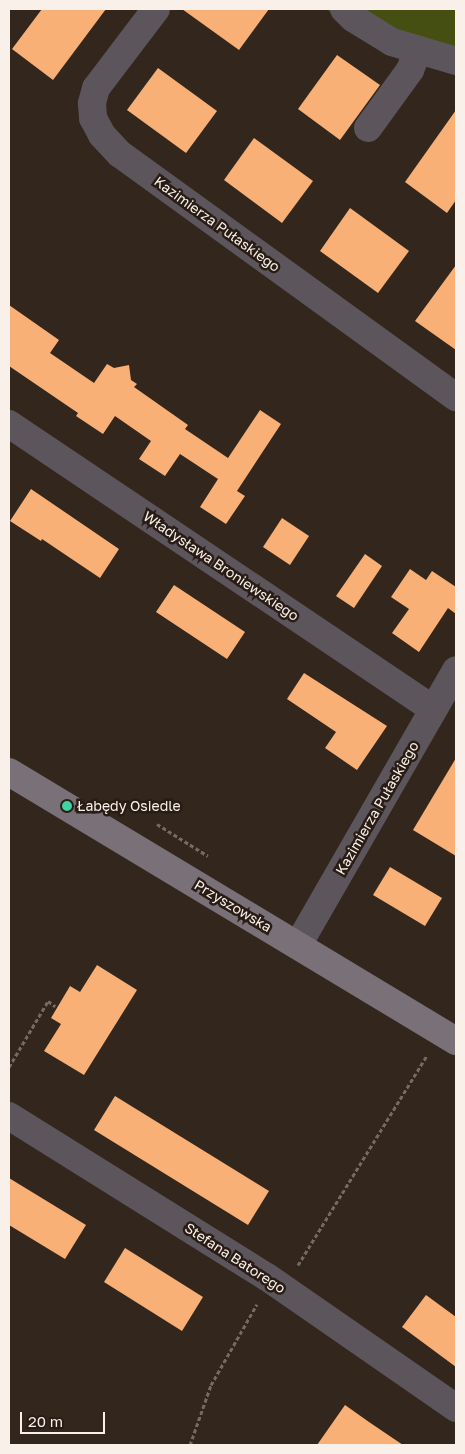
<!DOCTYPE html>
<html>
<head>
<meta charset="utf-8">
<style>
  body { margin:0 }
  #map { position:relative; width:465px; height:1454px; overflow:hidden; background:#32261d; font-family:"Golos Text",sans-serif }
  div>[style] { position:absolute }
  [style*='--x'] { left:calc(var(--x)*1px); top:calc(var(--y)*1px); width:calc(var(--w)*1px); rotate:calc(var(--a)*1deg) }
  .green>* { inset:0; background:#454f11 }
  .building>* { inset:0; background:#f8b077 }
  .path>* { height:3px; margin-top:-1.5px; transform-origin:0; background:repeating-linear-gradient(90deg,#766b63 0 4px,transparent 0 6.5px) }
  .street>* { height:28px; margin:-14px; padding:0 14px; transform-origin:14px; border-radius:14px; background:#5c565c }
  .secondary>* { height:28px; margin:-14px; padding:0 14px; transform-origin:14px; border-radius:14px; background:#797078 }
  .dots>* { width:14px; height:14px; translate:-50% -50%; box-sizing:border-box; border:2px solid #281c14; border-radius:50% }
  span { translate:-50% -50%; white-space:nowrap; text-align:center; line-height:1.15; -webkit-text-stroke:5px #281c14; paint-order:stroke }
  .street-label { font-size:14px; color:#f9f0ea }
  .poi-label { font-size:14px; color:#f9f0ea }
  .left { translate:0 -50%; text-align:left }
  .frame { position:absolute; inset:0; border:10px solid #f9f0ea; pointer-events:none }
  .scale { position:absolute; left:20px; top:1412px; width:85px; height:22px; box-sizing:border-box; border:2px solid #f9f0ea; border-top:0; padding-left:6px; font-size:15px; line-height:18px; white-space:nowrap; color:#f9f0ea; -webkit-text-stroke:4px #281c14; paint-order:stroke }
</style>
</head>
<body>
<div id="map">
  <div class="green">
    <i style="clip-path:polygon(327px 9px,456px 9px,456px 67px,336px 18px)"></i>
  </div>
  <div class="building">
    <i style="clip-path:polygon(42px 9px,106px 9px,53px 80px,12px 49px)"></i>
    <i style="clip-path:polygon(182px 9px,269px 9px,239px 50px)"></i>
    <i style="clip-path:polygon(337px 55px,380px 85px,340px 140px,298px 109px)"></i>
    <i style="clip-path:polygon(158px 68px,217px 111px,186px 153px,127px 110px)"></i>
    <i style="clip-path:polygon(456px 110px,456px 200px,447px 213px,405px 182px)"></i>
    <i style="clip-path:polygon(254px 138px,313px 181px,282px 223px,224px 180px)"></i>
    <i style="clip-path:polygon(350px 208px,409px 251px,378px 293px,320px 251px)"></i>
    <i style="clip-path:polygon(456px 265px,456px 350px,415px 321px)"></i>
    <i style="clip-path:polygon(9px 305px,59px 340px,50px 353px,94px 383px,107px 364px,114px 368px,129px 365px,131px 380px,137px 384px,134px 387px,188px 425px,185px 429px,228px 458px,260px 410px,281px 424px,237px 491px,245px 496px,226px 524px,200px 507px,218px 479px,180px 454px,165px 476px,139px 459px,151px 441px,115px 416px,103px 434px,76px 416px,78px 413px,9px 366px)"></i>
    <i style="clip-path:polygon(31px 489px,119px 549px,100px 578px,42px 539px,41px 541px,10px 521px)"></i>
    <i style="clip-path:polygon(282px 518px,309px 536px,290px 565px,263px 547px)"></i>
    <i style="clip-path:polygon(365px 554px,382px 566px,354px 608px,336px 596px)"></i>
    <i style="clip-path:polygon(410px 569px,426px 580px,432px 571px,456px 587px,456px 614px,448px 608px,419px 652px,392px 633px,409px 609px,391px 597px)"></i>
    <i style="clip-path:polygon(174px 585px,245px 632px,227px 659px,156px 612px)"></i>
    <i style="clip-path:polygon(304px 673px,387px 726px,357px 770px,325px 748px,336px 732px,287px 699px)"></i>
    <i style="clip-path:polygon(456px 758px,456px 856px,413px 830px)"></i>
    <i style="clip-path:polygon(390px 867px,442px 898px,425px 926px,373px 895px)"></i>
    <i style="clip-path:polygon(97px 965px,137px 990px,84px 1075px,44px 1051px,61px 1024px,51px 1018px,70px 986px,80px 992px)"></i>
    <i style="clip-path:polygon(115px 1096px,269px 1191px,248px 1225px,94px 1130px)"></i>
    <i style="clip-path:polygon(9px 1178px,86px 1225px,65px 1259px,9px 1225px)"></i>
    <i style="clip-path:polygon(125px 1248px,203px 1297px,182px 1331px,104px 1282px)"></i>
    <i style="clip-path:polygon(426px 1295px,456px 1317px,456px 1367px,402px 1327px)"></i>
    <i style="clip-path:polygon(345px 1405px,369px 1422px,403px 1445px,317px 1445px)"></i>
  </div>
  <div class="path">
    <i style="--x:157;--y:824;--w:60;--a:32.1"></i>
    <i style="--x:9;--y:1067;--w:77;--a:-59.4"></i>
    <i style="--x:48;--y:1001;--w:9;--a:36"></i>
    <i style="--x:298;--y:1265;--w:246;--a:-58.4"></i>
    <i style="--x:190;--y:1445;--w:64;--a:-70.7"></i>
    <i style="--x:211;--y:1385;--w:93;--a:-60.4"></i>
  </div>
  <div class="street">
    <i style="--x:156;--y:9;--w:99;--a:127.2"></i>
    <i style="--x:96;--y:88;--w:16;--a:105"></i>
    <i style="--x:92;--y:103;--w:15;--a:86"></i>
    <i style="--x:93;--y:118;--w:19;--a:62"></i>
    <i style="--x:102;--y:135;--w:26;--a:47"></i>
    <i style="--x:120;--y:154;--w:415;--a:35.9"></i>
    <i style="--x:344;--y:9;--w:13;--a:45"></i>
    <i style="--x:353;--y:18;--w:46;--a:31.6"></i>
    <i style="--x:392;--y:42;--w:67;--a:16.5"></i>
    <i style="--x:368;--y:128;--w:72;--a:-54.1"></i>
    <i style="--x:410;--y:70;--w:22;--a:-68"></i>
    <i style="--x:9;--y:424;--w:511;--a:33.91"></i>
    <i style="--x:298;--y:945;--w:317;--a:-60.1"></i>
    <i style="--x:9;--y:1116;--w:304;--a:32"></i>
    <i style="--x:267;--y:1277;--w:230;--a:34.7"></i>
  </div>
  <div class="secondary">
    <i style="--x:9;--y:772;--w:522;--a:31.04"></i>
  </div>
  <div class="dots">
    <i style="left:67px;top:806px;background:#3cd4a4"></i>
  </div>
  <div class="street-label">
    <span style="left:217px;top:224px;rotate:36deg">Kazimierza Pułaskiego</span>
    <span style="left:221px;top:566px;rotate:34deg">Władysława Broniewskiego</span>
    <span style="left:377px;top:808px;rotate:-60deg">Kazimierza Pułaskiego</span>
    <span style="left:233px;top:906px;rotate:31deg">Przyszowska</span>
    <span style="left:235px;top:1258px;rotate:33deg">Stefana Batorego</span>
  </div>
  <div class="poi-label">
    <span class="left" style="left:77px;top:806px">Łabędy Osiedle</span>
  </div>
  <div class="frame"></div>
  <div class="scale">20 m</div>
</div>
</body>
</html>
